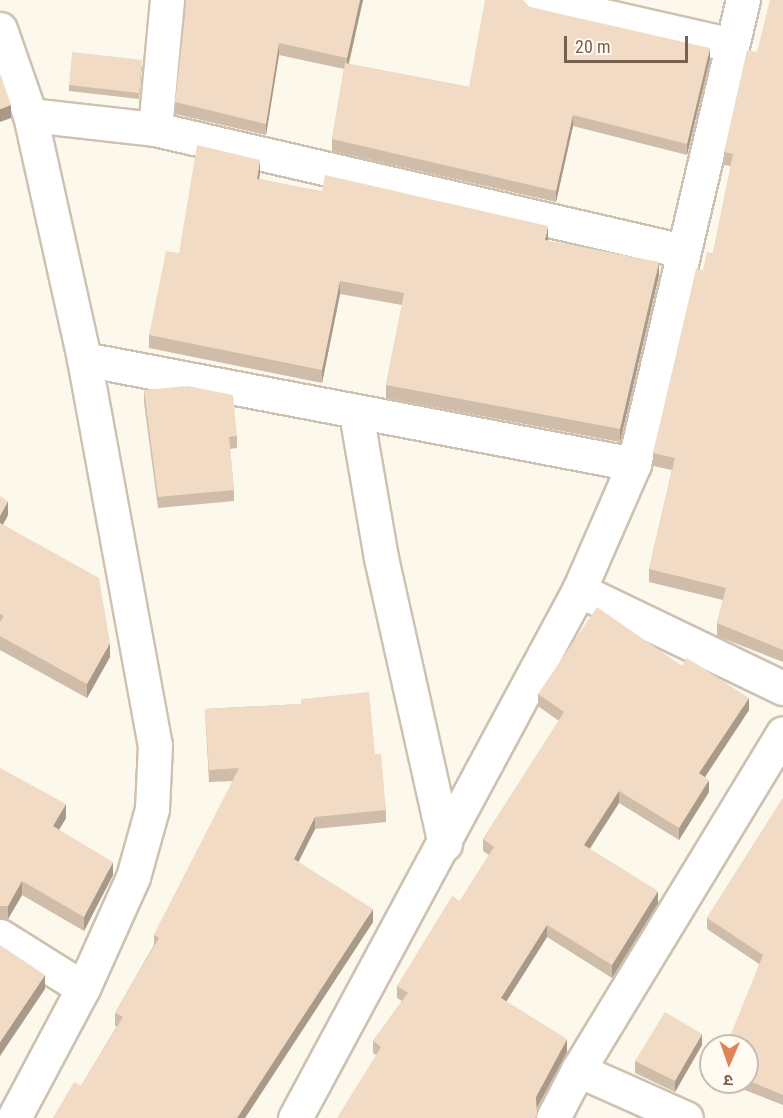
<!DOCTYPE html>
<html>
<head>
<meta charset="utf-8">
<style>
  body { margin:0 }
  #map { position:relative; width:783px; height:1118px; overflow:hidden; background:#fcf8ec; font-family:"Roboto Condensed","Noto Sans Devanagari",sans-serif }
  div>[style] { position:absolute }
  .roads { filter:drop-shadow(2px 0 #cfc1b1) drop-shadow(-2px 0 #cfc1b1) drop-shadow(0 2px #cfc1b1) drop-shadow(0 -2px #cfc1b1) }
  .minor>* { height:33px; margin:-16.5px; padding:0 16.5px; transform-origin:16.5px; border-radius:16.5px; background:#fff }
  .wall>* { inset:0; background:#cfbca9 }
  .shaded-wall>* { inset:0; background:#a99989 }
  .building>* { inset:0; background:#f1dbc4 }
  span { translate:-50% -50%; white-space:nowrap; text-align:center; line-height:1.15; -webkit-text-stroke:5px #fffbf3; paint-order:stroke }
  .north { position:absolute; left:699px; top:1034px; width:60px; height:60px; box-sizing:border-box; background:#fffbf3; border:2px solid #c9bdb1; border-radius:50%; rotate:182deg; font-size:16px; font-weight:700; line-height:24px; text-align:center; color:#78614f }
  .north::after { content:''; display:block; margin:auto; width:21px; height:27px; background:#e18356; clip-path:polygon(50% 0,100% 100%,50% 72%,0 100%) }
  .scale { position:absolute; left:564px; top:36px; width:124px; height:27px; box-sizing:border-box; border:3px solid #78614f; border-top:0; padding-left:8px; font-size:18px; line-height:21px; white-space:nowrap; color:#78614f; -webkit-text-stroke:4px #fffbf3; paint-order:stroke }
</style>
</head>
<body>
<div id="map">
  <div class="roads">
    <div class="minor">
      <div style="left:534px;top:0;width:203px;rotate:12.8deg"></div>
      <div style="left:0;top:29px;width:91px;rotate:70.8deg"></div>
      <div style="left:30px;top:115px;width:250px;rotate:77.5deg"></div>
      <div style="left:84px;top:359px;width:392px;rotate:79.6deg"></div>
      <div style="left:155px;top:745px;width:64px;rotate:92.7deg"></div>
      <div style="left:152px;top:809px;width:71px;rotate:105.6deg"></div>
      <div style="left:133px;top:877px;width:122px;rotate:114.2deg"></div>
      <div style="left:83px;top:988px;width:147px;rotate:118deg"></div>
      <div style="left:30px;top:115px;width:126px;rotate:6.4deg"></div>
      <div style="left:155px;top:129px;width:542px;rotate:13.01deg"></div>
      <div style="left:155px;top:129px;width:130px;rotate:-84.7deg"></div>
      <div style="left:84px;top:359px;width:560px;rotate:10.81deg"></div>
      <div style="left:356px;top:413px;width:147px;rotate:80.2deg"></div>
      <div style="left:381px;top:558px;width:293px;rotate:77.4deg"></div>
      <div style="left:579px;top:590px;width:137px;rotate:-66.4deg"></div>
      <div style="left:634px;top:464px;width:477px;rotate:-76.8deg"></div>
      <div style="left:0;top:936px;width:98px;rotate:32.1deg"></div>
      <div style="left:578px;top:1070px;width:394px;rotate:-58.7deg"></div>
      <div style="left:295px;top:1118px;width:600px;rotate:-61.73deg"></div>
      <div style="left:579px;top:590px;width:226px;rotate:25.7deg"></div>
      <div style="left:553px;top:1118px;width:54px;rotate:-62.5deg"></div>
      <div style="left:578px;top:1070px;width:118px;rotate:24deg"></div>
    </div>
  </div>
  <div class="wall">
    <div style="clip-path:polygon(187px 0,363px 0,349px 64px,469px 87px,530px 7px,710px 59px,687px 155px,573px 126px,556px 202px,332px 151px,332px 139px,344px 69px,279px 55px,266px 135px,175px 114px,175px 102px)"></div>
    <div style="clip-path:polygon(783px 0,783px 662px,717px 636px,717px 623px,723px 600px,649px 582px,649px 569px,672px 470px,653px 466px,653px 453px,703px 270px,713px 253px,731px 166px,724px 165px,724px 152px,757px 52px)"></div>
    <div style="clip-path:polygon(142px 66px,139px 99px,69px 91px,69px 85px)"></div>
    <div style="clip-path:polygon(260px 173px,259px 179px,548px 239px,547px 241px,659px 275px,620px 442px,386px 398px,386px 385px,402px 305px,340px 294px,322px 383px,149px 348px,149px 335px,179px 253px)"></div>
    <div style="clip-path:polygon(144px 390px,237px 436px,237px 448px,230px 449px,234px 490px,234px 501px,158px 508px,144px 402px)"></div>
    <div style="clip-path:polygon(0 496px,8px 515px,3px 525px,110px 657px,87px 698px,0 650px)"></div>
    <div style="clip-path:polygon(682px 666px,749px 710px,705px 777px,709px 792px,679px 840px,619px 803px,590px 849px,658px 903px,612px 978px,547px 937px,506px 1001px,567px 1052px,537px 1109px,537px 1118px,376px 1055px,373px 1053px,373px 1041px,402px 1001px,397px 998px,397px 986px,460px 901px,489px 855px,483px 851px,483px 839px,559px 721px,538px 706px,538px 694px)"></div>
    <div style="clip-path:polygon(301px 699px,375px 754px,386px 810px,386px 822px,315px 829px,298px 862px,373px 922px,245px 1118px,53px 1118px,81px 1086px,117px 1026px,115px 1026px,115px 1013px,154px 945px,154px 935px,233px 781px,209px 782px,205px 709px,301px 704px)"></div>
    <div style="clip-path:polygon(0 768px,66px 818px,59px 830px,113px 875px,84px 931px,22px 895px,8px 919px,0 919px)"></div>
    <div style="clip-path:polygon(783px 798px,783px 1105px,724px 1082px,747px 1082px,747px 1046px,759px 964px,707px 929px,707px 918px)"></div>
    <div style="clip-path:polygon(702px 1045px,675px 1092px,635px 1073px,635px 1061px)"></div>
  </div>
  <div class="shaded-wall">
    <div style="clip-path:polygon(360px 0,363px 0,347px 70px,347px 58px)"></div>
    <div style="clip-path:polygon(279px 43px,279px 55px,266px 135px,266px 124px)"></div>
    <div style="clip-path:polygon(710px 48px,710px 59px,687px 155px,687px 144px)"></div>
    <div style="clip-path:polygon(11px 105px,11px 118px,0 122px,0 109px)"></div>
    <div style="clip-path:polygon(573px 115px,573px 126px,556px 202px,556px 191px)"></div>
    <div style="clip-path:polygon(260px 160px,260px 173px,257px 191px,257px 179px)"></div>
    <div style="clip-path:polygon(548px 226px,548px 239px,545px 253px,545px 240px)"></div>
    <div style="clip-path:polygon(659px 262px,659px 275px,620px 442px,620px 429px)"></div>
    <div style="clip-path:polygon(340px 281px,340px 294px,322px 383px,322px 370px)"></div>
    <div style="clip-path:polygon(8px 501px,8px 515px,0 530px,0 516px)"></div>
    <div style="clip-path:polygon(110px 643px,110px 657px,87px 698px,87px 684px)"></div>
    <div style="clip-path:polygon(749px 698px,749px 710px,699px 786px,699px 773px)"></div>
    <div style="clip-path:polygon(709px 780px,709px 792px,679px 840px,679px 828px)"></div>
    <div style="clip-path:polygon(619px 791px,619px 803px,584px 857px,584px 845px)"></div>
    <div style="clip-path:polygon(66px 804px,66px 818px,53px 840px,53px 826px)"></div>
    <div style="clip-path:polygon(315px 817px,315px 829px,294px 871px,294px 859px)"></div>
    <div style="clip-path:polygon(113px 862px,113px 875px,84px 931px,84px 917px)"></div>
    <div style="clip-path:polygon(22px 881px,22px 895px,8px 919px,8px 906px)"></div>
    <div style="clip-path:polygon(658px 891px,658px 903px,612px 978px,612px 965px)"></div>
    <div style="clip-path:polygon(373px 909px,373px 922px,245px 1118px,237px 1118px)"></div>
    <div style="clip-path:polygon(547px 925px,547px 937px,501px 1010px,501px 998px)"></div>
    <div style="clip-path:polygon(45px 975px,45px 989px,0 1056px,0 1042px)"></div>
    <div style="clip-path:polygon(702px 1034px,702px 1045px,675px 1092px,675px 1081px)"></div>
    <div style="clip-path:polygon(567px 1039px,567px 1052px,536px 1109px,536px 1097px)"></div>
  </div>
  <div class="building">
    <div style="clip-path:polygon(187px 0,360px 0,347px 58px,279px 43px,266px 124px,175px 102px)"></div>
    <div style="clip-path:polygon(485px 0,523px 0,530px 7px,710px 48px,687px 144px,573px 115px,556px 191px,332px 139px,345px 63px,469px 87px)"></div>
    <div style="clip-path:polygon(770px 0,783px 0,783px 650px,717px 623px,726px 588px,649px 569px,675px 458px,653px 453px,696px 269px,703px 270px,707px 252px,713px 253px,733px 154px,724px 152px,747px 50px,757px 52px)"></div>
    <div style="clip-path:polygon(72px 52px,142px 60px,139px 93px,69px 85px)"></div>
    <div style="clip-path:polygon(0 73px,11px 105px,0 109px)"></div>
    <div style="clip-path:polygon(197px 145px,260px 160px,257px 179px,322px 191px,325px 175px,548px 226px,545px 240px,659px 262px,620px 429px,386px 385px,404px 293px,340px 281px,322px 370px,149px 335px,166px 251px,179px 253px)"></div>
    <div style="clip-path:polygon(188px 386px,233px 395px,237px 436px,229px 437px,234px 490px,158px 497px,144px 390px)"></div>
    <div style="clip-path:polygon(0 496px,8px 501px,0 516px)"></div>
    <div style="clip-path:polygon(0 523px,99px 578px,110px 643px,87px 684px,0 636px,0 622px,4px 616px,0 614px)"></div>
    <div style="clip-path:polygon(597px 607px,682px 666px,687px 658px,749px 698px,699px 773px,709px 780px,679px 828px,619px 791px,584px 845px,658px 891px,612px 965px,547px 925px,501px 998px,567px 1039px,536px 1097px,537px 1115px,535px 1118px,337px 1118px,381px 1047px,373px 1041px,408px 993px,397px 986px,452px 896px,460px 901px,494px 847px,483px 839px,564px 712px,538px 694px)"></div>
    <div style="clip-path:polygon(369px 692px,375px 754px,381px 754px,386px 810px,315px 817px,294px 859px,373px 909px,237px 1118px,53px 1118px,74px 1082px,81px 1086px,123px 1017px,115px 1013px,159px 938px,154px 935px,239px 768px,209px 770px,205px 709px,301px 704px,301px 699px)"></div>
    <div style="clip-path:polygon(0 768px,66px 804px,53px 826px,113px 862px,84px 917px,22px 881px,8px 906px,0 906px)"></div>
    <div style="clip-path:polygon(783px 798px,783px 1095px,747px 1080px,747px 1046px,726px 1046px,763px 955px,707px 918px)"></div>
    <div style="clip-path:polygon(0 945px,45px 975px,0 1042px)"></div>
    <div style="clip-path:polygon(665px 1012px,702px 1034px,675px 1081px,635px 1061px)"></div>
  </div>
  <div class="north">उ</div>
  <div class="scale">20 m</div>
</div>
</body>
</html>
